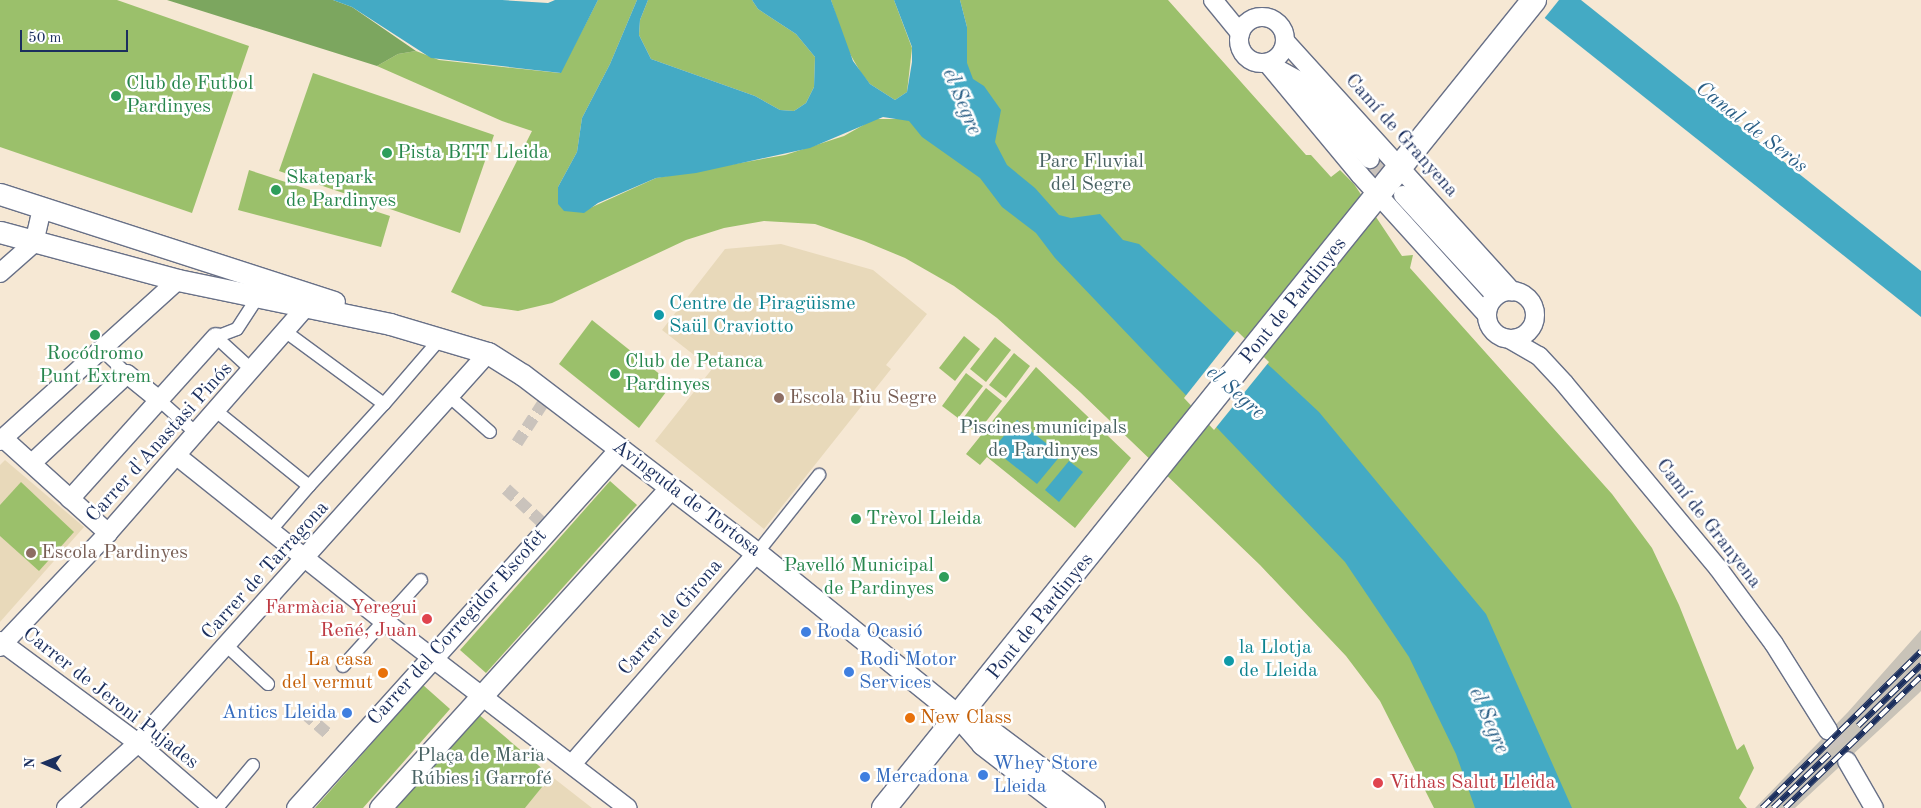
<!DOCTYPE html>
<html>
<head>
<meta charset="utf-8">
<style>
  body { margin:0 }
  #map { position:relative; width:1921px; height:808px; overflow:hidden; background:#f6e8d4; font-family:"Old Standard TT",serif }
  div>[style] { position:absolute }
  .built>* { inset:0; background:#e8d9ba }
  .industrial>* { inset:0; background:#c9c3b8 }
  .green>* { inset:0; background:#9bc06b }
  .forest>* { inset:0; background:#7ca65f }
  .water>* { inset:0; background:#44aac4 }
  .pier>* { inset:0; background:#f6e8d4 }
  .pedestrian-tunnel>* { height:12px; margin-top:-6px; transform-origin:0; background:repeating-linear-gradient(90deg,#cac3bc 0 12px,transparent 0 18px) }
  .minor-tunnel>* { height:18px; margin-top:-9px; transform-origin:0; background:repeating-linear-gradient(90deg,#cac3bc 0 18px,transparent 0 27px) }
  .roads { filter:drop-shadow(1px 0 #687087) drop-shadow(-1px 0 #687087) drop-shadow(0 1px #687087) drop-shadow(0 -1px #687087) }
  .pedestrian>* { height:12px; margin:-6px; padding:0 6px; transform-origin:6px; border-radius:6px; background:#fff }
  .minor>* { height:18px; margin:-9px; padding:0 9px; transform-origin:9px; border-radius:9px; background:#fff }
  .minor>.ring { margin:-9px; padding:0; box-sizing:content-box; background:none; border:18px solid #fff; border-radius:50% }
  .tertiary>* { height:21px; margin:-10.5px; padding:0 10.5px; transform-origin:10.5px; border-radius:10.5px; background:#fff }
  .secondary>* { height:24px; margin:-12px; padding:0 12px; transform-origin:12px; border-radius:12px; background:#fff }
  .rail>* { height:5.5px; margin-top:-2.75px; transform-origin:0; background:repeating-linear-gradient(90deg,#fff 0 11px,#1b2f5e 0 22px); box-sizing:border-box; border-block:1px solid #1b2f5e }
  .dots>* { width:14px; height:14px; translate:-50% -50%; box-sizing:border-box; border:2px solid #fff; border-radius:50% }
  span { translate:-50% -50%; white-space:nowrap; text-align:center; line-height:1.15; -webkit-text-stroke:5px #fff; paint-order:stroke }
  .leisure-label { font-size:20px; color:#27864d }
  .left { translate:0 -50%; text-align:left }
  .right { translate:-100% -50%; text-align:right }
  .street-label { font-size:20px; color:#1b2f5e }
  .park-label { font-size:20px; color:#486263 }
  .culture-label { font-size:20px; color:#0d838f }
  .education-label { font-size:20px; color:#785e54 }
  .health-label { font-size:20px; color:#be3a42 }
  .shop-label { font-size:20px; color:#366cbe }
  .food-label { font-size:20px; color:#c56008 }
  .water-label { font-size:21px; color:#2b6087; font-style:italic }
  .north { position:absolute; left:20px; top:738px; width:50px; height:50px; -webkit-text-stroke:4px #fff; paint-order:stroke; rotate:271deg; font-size:14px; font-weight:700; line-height:20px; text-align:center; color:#1b2f5e }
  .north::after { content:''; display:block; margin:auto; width:18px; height:22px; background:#1b2f5e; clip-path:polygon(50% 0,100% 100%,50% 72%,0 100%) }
  .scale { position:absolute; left:20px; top:30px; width:108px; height:22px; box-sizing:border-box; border:2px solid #1b2f5e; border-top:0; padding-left:6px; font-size:15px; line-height:18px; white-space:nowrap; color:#1b2f5e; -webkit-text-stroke:4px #fff; paint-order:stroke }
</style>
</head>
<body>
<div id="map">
  <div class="built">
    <div style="clip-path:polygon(781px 244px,873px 270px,927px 314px,886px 365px,891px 369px,764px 529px,655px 441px,712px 369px,662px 330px,725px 249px)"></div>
    <div style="clip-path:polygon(5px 460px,84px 527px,0 622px,0 465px)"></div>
    <div style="clip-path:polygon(551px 776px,592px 808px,525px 808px)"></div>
  </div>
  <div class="industrial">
    <div style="clip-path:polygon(1921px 630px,1921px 691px,1918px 694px,1795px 808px,1755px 808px,1848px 712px)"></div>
  </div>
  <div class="green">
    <div style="clip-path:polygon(0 0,117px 0,249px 46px,192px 213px,0 147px)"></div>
    <div style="clip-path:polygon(598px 0,637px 0,610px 64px,582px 118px,577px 152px,558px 187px,558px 204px,590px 208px,656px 178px,785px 155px,844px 136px,874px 119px,905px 119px,965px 53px,967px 27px,960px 0,1168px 0,1306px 155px,1311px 155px,1331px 177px,1340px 170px,1354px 184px,1402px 256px,1413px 255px,1410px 268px,1612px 494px,1652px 548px,1679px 605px,1737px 750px,1744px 744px,1754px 768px,1739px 798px,1747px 808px,1434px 808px,1380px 701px,1346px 656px,1260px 565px,1080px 392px,997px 318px,954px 286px,905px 258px,864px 241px,815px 224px,764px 221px,724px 228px,686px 240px,552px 303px,518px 311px,483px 306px,451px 292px,532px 131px,502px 121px,377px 66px,398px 54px,416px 51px,439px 60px,560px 73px)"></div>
    <div style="clip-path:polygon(648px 0,752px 0,758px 9px,796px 34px,815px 57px,814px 87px,806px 103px,794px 111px,780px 110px,755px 96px,651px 59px,639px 35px,640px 20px)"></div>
    <div style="clip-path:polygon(831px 0,894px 0,912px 48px,907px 92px,895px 100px,870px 84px,861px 73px,846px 47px)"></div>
    <div style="clip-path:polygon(313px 73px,494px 135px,460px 233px,279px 171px)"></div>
    <div style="clip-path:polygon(249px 170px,390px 216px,381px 247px,238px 210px)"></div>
    <div style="clip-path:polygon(592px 320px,672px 384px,639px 428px,559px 364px)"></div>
    <div style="clip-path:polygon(964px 336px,980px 349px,955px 381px,939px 368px)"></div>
    <div style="clip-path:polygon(995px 337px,1011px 350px,986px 382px,970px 369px)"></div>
    <div style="clip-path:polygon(1014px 353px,1030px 366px,1006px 398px,989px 385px)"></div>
    <div style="clip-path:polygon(1036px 367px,1131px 458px,1075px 528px,987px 457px,980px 465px,966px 454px)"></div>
    <div style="clip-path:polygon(966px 373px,983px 386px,958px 418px,942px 406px)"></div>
    <div style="clip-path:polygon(986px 388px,1002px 401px,977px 433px,961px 421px)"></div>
    <div style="clip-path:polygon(610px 481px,637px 505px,486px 673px,460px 650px)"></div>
    <div style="clip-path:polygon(21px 482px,74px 532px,39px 571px,0 536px,0 505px)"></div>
    <div style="clip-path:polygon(423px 685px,450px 709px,363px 808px,315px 808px)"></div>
    <div style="clip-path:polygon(477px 713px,551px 776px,525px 808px,393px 808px)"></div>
  </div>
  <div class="forest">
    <div style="clip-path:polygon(167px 0,333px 0,352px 7px,416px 51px,398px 54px,377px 66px)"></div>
  </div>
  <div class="water">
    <div style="clip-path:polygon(333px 0,502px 0,548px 3px,555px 0,598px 0,561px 73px,431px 58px,352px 7px)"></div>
    <div style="clip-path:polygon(637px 0,648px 0,640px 20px,639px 35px,651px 59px,755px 96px,780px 110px,794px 111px,806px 103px,814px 87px,815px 57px,796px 34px,758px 9px,752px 0,831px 0,853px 61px,870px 84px,895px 100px,907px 92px,912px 62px,912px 47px,894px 0,960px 0,967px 27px,967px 63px,973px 79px,984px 86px,1001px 110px,995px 142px,1007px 165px,1035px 188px,1059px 215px,1071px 218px,1100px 214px,1123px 240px,1139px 244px,1319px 412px,1486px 614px,1572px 808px,1475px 808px,1456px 754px,1409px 657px,1345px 562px,1055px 258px,1036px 233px,1002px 207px,980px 178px,922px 137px,909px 121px,883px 117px,810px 148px,696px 173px,656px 178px,598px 203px,584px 213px,564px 211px,558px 204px,558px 187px,577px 152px,582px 118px,610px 64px)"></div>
    <div style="clip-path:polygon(1522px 0,1581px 0,1921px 271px,1921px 317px)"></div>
    <div style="clip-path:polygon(1017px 420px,1061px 455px,1037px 484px,993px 449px)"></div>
    <div style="clip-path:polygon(1069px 461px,1083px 472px,1059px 502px,1045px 490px)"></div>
  </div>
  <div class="pier">
    <div style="clip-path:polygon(1519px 0,1559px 0,1543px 20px)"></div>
    <div style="clip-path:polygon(1237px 331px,1269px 362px,1214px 430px,1184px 398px)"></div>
  </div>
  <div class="pedestrian-tunnel">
    <div style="left:517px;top:443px;width:59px;rotate:-56.9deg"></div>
    <div style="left:506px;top:489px;width:57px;rotate:42.9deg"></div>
    <div style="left:304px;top:713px;width:35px;rotate:41deg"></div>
  </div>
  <div class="minor-tunnel">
    <div style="left:1370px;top:159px;width:41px;rotate:47deg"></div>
    <div style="left:1828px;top:730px;width:36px;rotate:58deg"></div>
  </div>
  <div class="roads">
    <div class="pedestrian">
      <div style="left:101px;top:349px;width:36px;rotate:44deg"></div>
      <div style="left:252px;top:370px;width:49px;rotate:-137.5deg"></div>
      <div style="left:216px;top:337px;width:22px;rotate:-21deg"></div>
      <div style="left:237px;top:329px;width:38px;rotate:-57deg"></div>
      <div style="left:450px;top:397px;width:53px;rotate:41.2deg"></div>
      <div style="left:158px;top:399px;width:51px;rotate:41.8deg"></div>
      <div style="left:384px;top:404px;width:86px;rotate:-49.3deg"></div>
      <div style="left:216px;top:411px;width:119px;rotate:38.9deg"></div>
      <div style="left:309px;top:486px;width:111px;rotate:-47.6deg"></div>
      <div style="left:384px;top:404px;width:122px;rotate:-143.7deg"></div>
      <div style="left:270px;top:531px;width:60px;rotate:-49.1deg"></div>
      <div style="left:757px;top:553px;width:100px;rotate:-51.5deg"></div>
      <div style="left:227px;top:646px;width:56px;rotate:42.8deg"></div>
      <div style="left:343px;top:666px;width:116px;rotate:-47.8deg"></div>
      <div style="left:217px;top:808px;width:56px;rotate:-50.1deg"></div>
    </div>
    <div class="minor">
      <div style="left:1213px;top:0;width:43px;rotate:50.7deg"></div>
      <div class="ring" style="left:1239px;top:17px;width:28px;height:28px"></div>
      <div style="left:1285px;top:41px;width:338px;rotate:47.8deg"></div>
      <div style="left:1267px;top:63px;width:146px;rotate:50.3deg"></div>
      <div style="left:1360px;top:175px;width:189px;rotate:47.8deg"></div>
      <div style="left:1276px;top:68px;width:25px;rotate:29deg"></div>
      <div style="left:1298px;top:80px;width:107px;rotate:47.7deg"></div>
      <div style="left:1403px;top:195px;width:137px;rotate:47.4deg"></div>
      <div style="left:0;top:273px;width:45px;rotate:-41.4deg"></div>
      <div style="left:34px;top:243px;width:36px;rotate:-77deg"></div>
      <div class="ring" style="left:1487px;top:291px;width:30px;height:30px"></div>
      <div style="left:1511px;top:340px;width:32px;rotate:30deg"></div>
      <div style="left:1539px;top:356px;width:37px;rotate:47deg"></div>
      <div style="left:1564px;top:383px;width:241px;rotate:50.2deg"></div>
      <div style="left:1718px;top:568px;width:94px;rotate:53.6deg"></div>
      <div style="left:1774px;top:644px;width:102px;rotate:57.9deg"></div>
      <div style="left:3px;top:438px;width:142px;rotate:42.1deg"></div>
      <div style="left:0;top:441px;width:240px;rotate:-42.1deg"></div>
      <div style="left:177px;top:456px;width:265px;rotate:38.6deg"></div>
      <div style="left:384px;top:621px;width:307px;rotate:37.5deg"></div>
      <div style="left:32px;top:463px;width:130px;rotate:-43.1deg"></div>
      <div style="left:127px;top:374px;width:40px;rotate:39deg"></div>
      <div style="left:70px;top:499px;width:218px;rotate:-48deg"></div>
      <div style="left:0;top:641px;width:172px;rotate:36.5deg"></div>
      <div style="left:138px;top:743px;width:99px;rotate:40.9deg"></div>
      <div style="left:0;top:647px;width:157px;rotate:-46.5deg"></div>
      <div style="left:108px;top:533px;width:300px;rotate:-48.8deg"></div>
      <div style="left:1847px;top:761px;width:54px;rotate:60.1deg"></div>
      <div style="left:572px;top:764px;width:281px;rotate:-48.8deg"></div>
      <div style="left:66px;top:808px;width:97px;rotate:-42.1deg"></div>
      <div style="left:138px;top:743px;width:524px;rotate:-48.09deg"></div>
    </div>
    <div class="tertiary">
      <div style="left:0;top:194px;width:351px;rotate:17.9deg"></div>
      <div style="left:0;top:232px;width:184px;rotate:15.1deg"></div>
      <div style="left:178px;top:280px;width:217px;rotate:11.7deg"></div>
      <div style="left:390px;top:324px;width:102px;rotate:16.5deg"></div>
      <div style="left:488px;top:353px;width:41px;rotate:32.2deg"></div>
      <div style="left:523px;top:375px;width:294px;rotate:37.3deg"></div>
      <div style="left:757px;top:553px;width:259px;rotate:39deg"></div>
      <div style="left:958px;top:716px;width:37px;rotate:49deg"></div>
      <div style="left:982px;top:744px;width:105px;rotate:37.6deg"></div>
      <div style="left:965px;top:720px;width:30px;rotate:24deg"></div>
      <div style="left:992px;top:732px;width:127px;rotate:36.7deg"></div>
      <div style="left:297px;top:808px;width:482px;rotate:-48deg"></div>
      <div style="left:380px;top:808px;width:432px;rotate:-47.8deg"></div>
    </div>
    <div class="secondary">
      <div style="left:884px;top:808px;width:1037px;rotate:-51.18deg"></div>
    </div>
  </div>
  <div class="rail">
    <div style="left:1858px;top:726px;width:88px;rotate:-44.1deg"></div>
    <div style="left:1762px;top:808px;width:223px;rotate:-44.6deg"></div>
    <div style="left:1773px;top:808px;width:78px;rotate:-44deg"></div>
    <div style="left:1785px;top:808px;width:190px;rotate:-44.1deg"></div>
  </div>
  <div class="dots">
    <div style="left:116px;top:96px;background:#2e9e5b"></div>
    <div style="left:387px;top:153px;background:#2e9e5b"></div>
    <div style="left:276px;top:190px;background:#2e9e5b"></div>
    <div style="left:659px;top:315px;background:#0f9aa8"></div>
    <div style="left:95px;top:335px;background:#2e9e5b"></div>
    <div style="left:615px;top:374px;background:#2e9e5b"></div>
    <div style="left:779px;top:398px;background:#8d6e63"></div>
    <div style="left:856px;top:519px;background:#2e9e5b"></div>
    <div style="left:31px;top:553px;background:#8d6e63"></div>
    <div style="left:944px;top:577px;background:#2e9e5b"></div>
    <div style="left:427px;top:619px;background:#e0444e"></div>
    <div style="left:806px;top:632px;background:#3f7fe0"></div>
    <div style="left:1229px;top:661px;background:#0f9aa8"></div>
    <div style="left:849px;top:672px;background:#3f7fe0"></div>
    <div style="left:383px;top:673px;background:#e8710a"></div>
    <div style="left:347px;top:713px;background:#3f7fe0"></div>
    <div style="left:910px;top:718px;background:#e8710a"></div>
    <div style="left:983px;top:775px;background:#3f7fe0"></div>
    <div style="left:865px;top:777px;background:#3f7fe0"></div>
    <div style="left:1378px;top:783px;background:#e0444e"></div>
  </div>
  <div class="leisure-label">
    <span class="left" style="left:126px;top:96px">Club de Futbol<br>Pardinyes</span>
    <span class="left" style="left:397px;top:153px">Pista BTT Lleida</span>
    <span class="left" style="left:286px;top:190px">Skatepark<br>de Pardinyes</span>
    <span style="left:95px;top:366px">Rocódromo<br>Punt Extrem</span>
    <span class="left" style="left:625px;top:374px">Club de Petanca<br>Pardinyes</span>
    <span class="left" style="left:866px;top:519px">Trèvol Lleida</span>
    <span class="right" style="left:934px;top:578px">Pavelló Municipal<br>de Pardinyes</span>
  </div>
  <div class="street-label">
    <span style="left:1401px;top:136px;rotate:48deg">Camí de Granyena</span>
    <span style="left:1294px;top:301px;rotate:-51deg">Pont de Pardinyes</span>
    <span style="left:160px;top:443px;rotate:-48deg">Carrer d'Anastasi Pinós</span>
    <span style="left:686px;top:499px;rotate:37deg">Avinguda de Tortosa</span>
    <span style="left:1708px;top:524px;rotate:52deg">Camí de Granyena</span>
    <span style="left:266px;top:571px;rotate:-48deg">Carrer de Tarragona</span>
    <span style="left:1041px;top:617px;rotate:-51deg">Pont de Pardinyes</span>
    <span style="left:671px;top:618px;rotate:-49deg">Carrer de Girona</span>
    <span style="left:458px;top:628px;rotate:-48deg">Carrer del Corregidor Escofet</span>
    <span style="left:110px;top:699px;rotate:38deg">Carrer de Jeroni Pujades</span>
  </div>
  <div class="park-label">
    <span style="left:1091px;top:174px">Parc Fluvial<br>del Segre</span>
    <span style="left:1043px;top:440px">Piscines municipals<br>de Pardinyes</span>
    <span style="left:481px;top:768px">Plaça de Maria<br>Rúbies i Garrofé</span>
  </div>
  <div class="culture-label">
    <span class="left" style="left:669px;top:316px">Centre de Piragüisme<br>Saül Craviotto</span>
    <span class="left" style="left:1239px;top:660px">la Llotja<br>de Lleida</span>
  </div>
  <div class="education-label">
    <span class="left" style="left:789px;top:398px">Escola Riu Segre</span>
    <span class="left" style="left:41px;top:553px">Escola Pardinyes</span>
  </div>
  <div class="health-label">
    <span class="right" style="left:417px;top:620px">Farmàcia Yeregui<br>Reñé, Juan</span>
    <span class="left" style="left:1389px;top:783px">Vithas Salut Lleida</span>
  </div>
  <div class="shop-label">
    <span class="left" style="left:816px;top:632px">Roda Ocasió</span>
    <span class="left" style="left:859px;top:672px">Rodi Motor<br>Services</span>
    <span class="right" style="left:337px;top:713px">Antics Lleida</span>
    <span class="left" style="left:993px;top:776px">Whey Store<br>Lleida</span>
    <span class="left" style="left:875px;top:777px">Mercadona</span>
  </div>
  <div class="food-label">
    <span class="right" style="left:373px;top:672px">La casa<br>del vermut</span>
    <span class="left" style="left:920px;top:718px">New Class</span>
  </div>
  <div class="water-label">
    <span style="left:961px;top:102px;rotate:67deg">el Segre</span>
    <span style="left:1751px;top:128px;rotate:38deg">Canal de Seròs</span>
    <span style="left:1235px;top:393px;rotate:41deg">el Segre</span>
    <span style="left:1488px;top:721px;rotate:66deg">el Segre</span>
  </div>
  <div class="north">N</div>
  <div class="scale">50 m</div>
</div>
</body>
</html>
